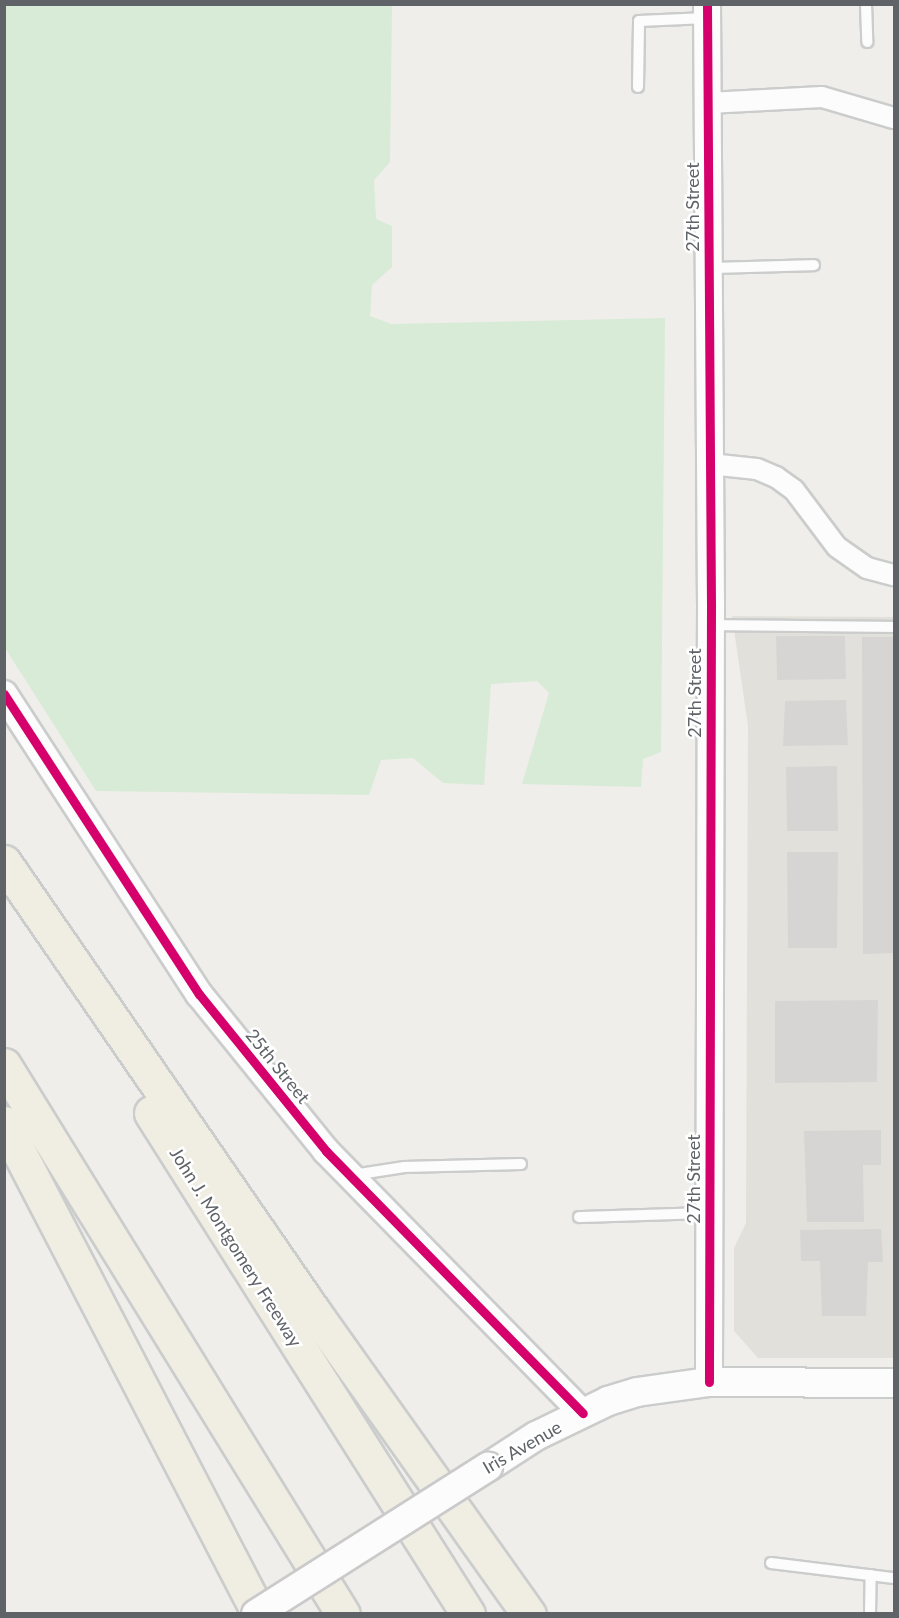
<!DOCTYPE html>
<html>
<head>
<meta charset="utf-8">
<style>
  body { margin:0 }
  #map { position:relative; width:899px; height:1618px; overflow:hidden; background:#efeeea; font-family:Lato,sans-serif }
  div>[style] { position:absolute }
  .education>* { inset:0; background:#e2e0da }
  .green>* { inset:0; background:#d8ebd6 }
  .building>* { inset:0; background:#d6d5d3 }
  .roads { filter:drop-shadow(2px 0 #cbcccc) drop-shadow(-2px 0 #cbcccc) drop-shadow(0 2px #cbcccc) drop-shadow(0 -2px #cbcccc) }
  .service>* { height:10px; margin:-5px; padding:0 5px; transform-origin:5px; border-radius:5px; background:#fdfcfc }
  .minor>* { height:20px; margin:-10px; padding:0 10px; transform-origin:10px; border-radius:10px; background:#fdfcfc }
  .tertiary>* { height:26px; margin:-13px; padding:0 13px; transform-origin:13px; border-radius:13px; background:#fdfcfc }
  .secondary>* { height:28px; margin:-14px; padding:0 14px; transform-origin:14px; border-radius:14px; background:#fdfcfc }
  .motorway>* { height:33px; margin:-16.5px; padding:0 16.5px; transform-origin:16.5px; border-radius:16.5px; background:#f0ede3 }
  .bridges { filter:drop-shadow(2px 0 #cacacb) drop-shadow(-2px 0 #cacacb) drop-shadow(0 2px #cacacb) drop-shadow(0 -2px #cacacb) }
  .secondary-bridge>* { height:28px; margin:-14px; padding:0 14px; transform-origin:14px; border-radius:14px; background:#fdfcfc }
  .cycleway>* { height:9px; margin:-4.5px; padding:0 4.5px; transform-origin:4.5px; border-radius:4.5px; background:#d6006c }
  span { translate:-50% -50%; white-space:nowrap; text-align:center; line-height:1.15; -webkit-text-stroke:5px #fff; paint-order:stroke }
  .street-label { font-size:18px; color:#5f6368 }
  .frame { position:absolute; inset:0; border:6px solid #5f6368; pointer-events:none }
</style>
</head>
<body>
<div id="map">
  <div class="education">
    <div style="clip-path:polygon(732px 616px,894px 617px,894px 1358px,758px 1358px,734px 1331px,734px 1248px,746px 1223px,748px 726px)"></div>
  </div>
  <div class="green">
    <div style="clip-path:polygon(5px 4px,392px 5px,390px 162px,374px 180px,376px 219px,392px 226px,392px 267px,372px 285px,370px 316px,391px 324px,665px 318px,661px 752px,643px 759px,641px 787px,522px 784px,549px 693px,537px 681px,491px 684px,484px 785px,443px 783px,413px 758px,381px 760px,369px 795px,96px 791px,5px 648px)"></div>
  </div>
  <div class="building">
    <div style="clip-path:polygon(776px 636px,845px 636px,846px 679px,777px 680px)"></div>
    <div style="clip-path:polygon(862px 637px,894px 637px,894px 953px,863px 954px)"></div>
    <div style="clip-path:polygon(846px 700px,848px 745px,783px 746px,785px 701px)"></div>
    <div style="clip-path:polygon(837px 766px,838px 831px,787px 831px,786px 767px)"></div>
    <div style="clip-path:polygon(787px 852px,838px 852px,837px 948px,788px 948px)"></div>
    <div style="clip-path:polygon(878px 1000px,877px 1082px,775px 1083px,775px 1001px)"></div>
    <div style="clip-path:polygon(881px 1130px,881px 1165px,863px 1165px,864px 1222px,807px 1222px,804px 1131px)"></div>
    <div style="clip-path:polygon(881px 1229px,883px 1262px,868px 1262px,866px 1316px,822px 1316px,820px 1261px,801px 1261px,800px 1230px)"></div>
  </div>
  <div class="roads">
    <div class="service">
      <div style="left:866px;top:4px;width:38px;rotate:88deg"></div>
      <div style="left:638px;top:87px;width:66px;rotate:-89.1deg"></div>
      <div style="left:639px;top:21px;width:68px;rotate:-2.5deg"></div>
      <div style="left:709px;top:268px;width:105px;rotate:-1.6deg"></div>
      <div style="left:711px;top:625px;width:183px;rotate:0.6deg"></div>
      <div style="left:353px;top:1175px;width:52px;rotate:-8.9deg"></div>
      <div style="left:404px;top:1167px;width:117px;rotate:-1.5deg"></div>
      <div style="left:579px;top:1217px;width:130px;rotate:-1.8deg"></div>
      <div style="left:771px;top:1563px;width:124px;rotate:7deg"></div>
      <div style="left:870px;top:1614px;width:39px;rotate:-89deg"></div>
    </div>
    <div class="minor">
      <div style="left:708px;top:103px;width:114px;rotate:-3deg"></div>
      <div style="left:822px;top:97px;width:75px;rotate:16.3deg"></div>
      <div style="left:710px;top:464px;width:47px;rotate:6.1deg"></div>
      <div style="left:757px;top:469px;width:21px;rotate:23deg"></div>
      <div style="left:776px;top:477px;width:22px;rotate:36deg"></div>
      <div style="left:794px;top:490px;width:71px;rotate:53deg"></div>
      <div style="left:837px;top:547px;width:37px;rotate:35deg"></div>
      <div style="left:867px;top:568px;width:28px;rotate:15deg"></div>
    </div>
    <div class="tertiary">
      <div style="left:707px;top:4px;width:600px;rotate:89.62deg"></div>
      <div style="left:711px;top:604px;width:778px;rotate:90.15deg"></div>
      <div style="left:4px;top:694px;width:358px;rotate:57deg"></div>
      <div style="left:199px;top:994px;width:202px;rotate:51deg"></div>
      <div style="left:326px;top:1151px;width:367px;rotate:45.6deg"></div>
    </div>
    <div class="secondary">
      <div style="left:488px;top:1467px;width:57px;rotate:-32.9deg"></div>
      <div style="left:536px;top:1436px;width:80px;rotate:-25.9deg"></div>
      <div style="left:608px;top:1401px;width:30px;rotate:-17deg"></div>
      <div style="left:637px;top:1392px;width:73px;rotate:-7.9deg"></div>
      <div style="left:709px;top:1382px;width:185px;rotate:0.3deg"></div>
    </div>
    <div class="motorway">
      <div style="left:4px;top:862px;width:546px;rotate:55.44deg"></div>
      <div style="left:314px;top:1312px;width:371px;rotate:54.6deg"></div>
      <div style="left:4px;top:1065px;width:645px;rotate:58.31deg"></div>
      <div style="left:151px;top:1113px;width:593px;rotate:57.68deg"></div>
      <div style="left:4px;top:1123px;width:553px;rotate:62.55deg"></div>
    </div>
  </div>
  <div class="bridges">
    <div class="secondary-bridge">
      <div style="left:256px;top:1614px;width:275px;rotate:-32.4deg"></div>
    </div>
  </div>
  <div class="cycleway">
    <div style="left:707px;top:4px;width:600px;rotate:89.62deg"></div>
    <div style="left:711px;top:604px;width:778px;rotate:90.15deg"></div>
    <div style="left:4px;top:694px;width:358px;rotate:57deg"></div>
    <div style="left:199px;top:994px;width:202px;rotate:51deg"></div>
    <div style="left:326px;top:1151px;width:367px;rotate:45.6deg"></div>
  </div>
  <div class="street-label">
    <span style="left:692px;top:207px;rotate:-90deg">27th Street</span>
    <span style="left:694px;top:693px;rotate:-90deg">27th Street</span>
    <span style="left:278px;top:1066px;rotate:51deg">25th Street</span>
    <span style="left:693px;top:1179px;rotate:-90deg">27th Street</span>
    <span style="left:236px;top:1247px;rotate:58deg">John J. Montgomery Freeway</span>
    <span style="left:522px;top:1447px;rotate:-30deg">Iris Avenue</span>
  </div>
  <div class="frame"></div>
</div>
</body>
</html>
